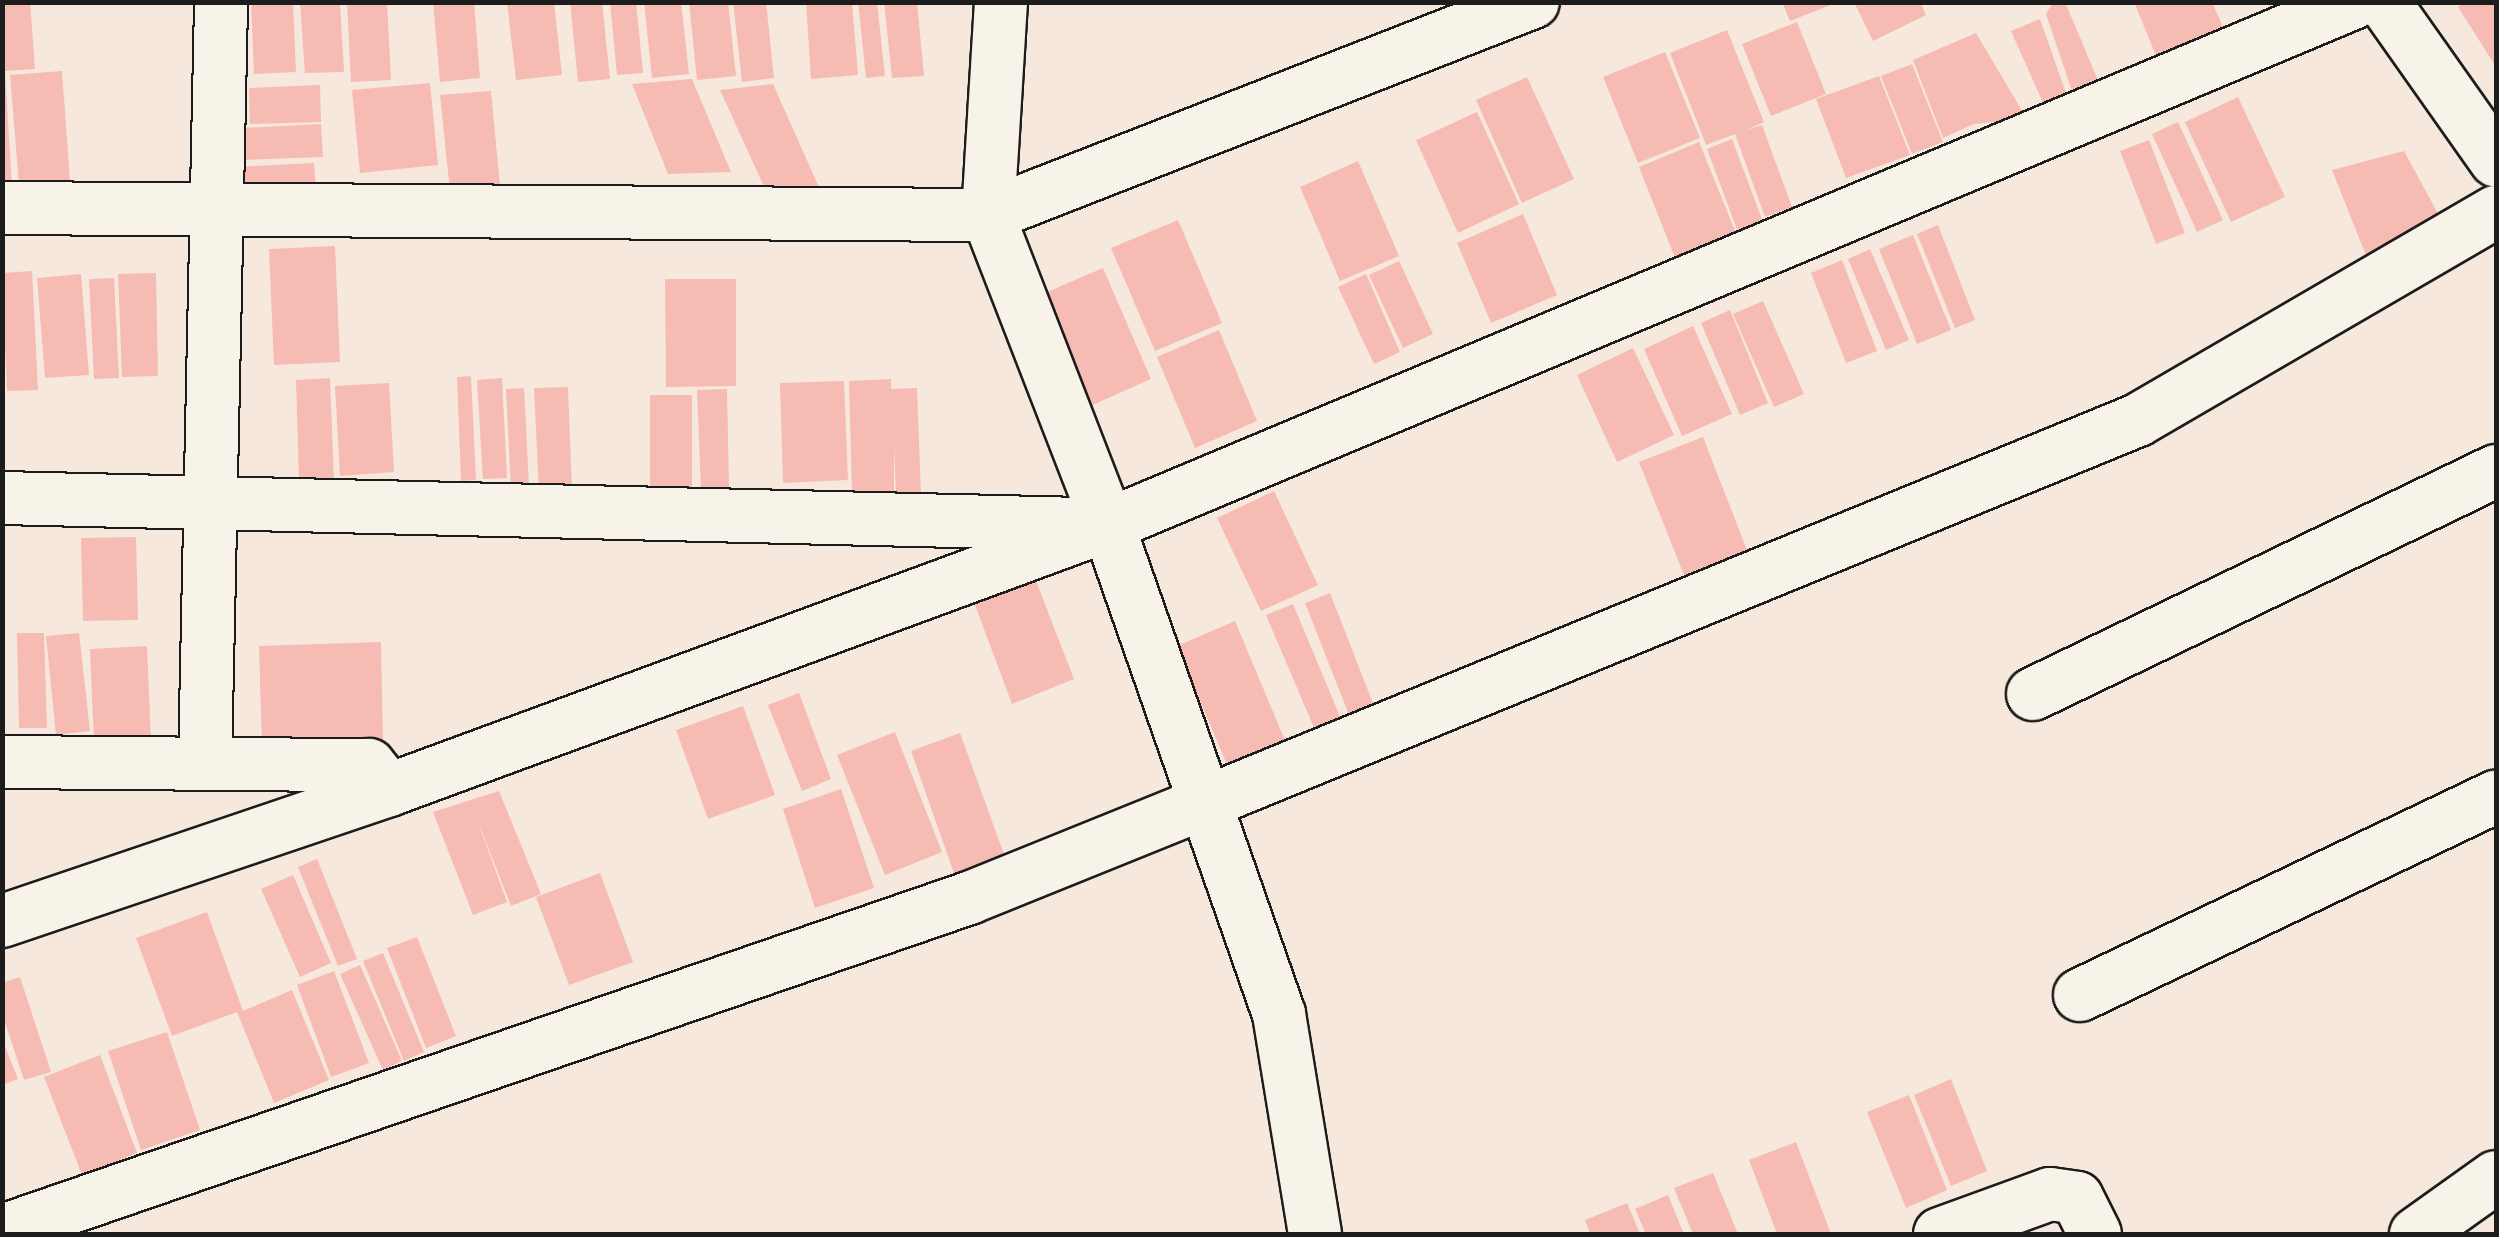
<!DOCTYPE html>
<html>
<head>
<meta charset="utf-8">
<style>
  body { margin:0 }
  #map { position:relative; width:2499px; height:1237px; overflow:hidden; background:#f7e8dd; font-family:"Indie Flower",sans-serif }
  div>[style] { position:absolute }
  .building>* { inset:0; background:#f6bbb3 }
  .roads { filter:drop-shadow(2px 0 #1c1c1c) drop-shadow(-2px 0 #1c1c1c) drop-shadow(0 2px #1c1c1c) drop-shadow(0 -2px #1c1c1c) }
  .minor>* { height:52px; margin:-26px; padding:0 26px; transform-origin:26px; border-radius:26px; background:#f7f3e8 }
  span { translate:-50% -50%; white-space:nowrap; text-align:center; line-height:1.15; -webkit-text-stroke:10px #f7f3e8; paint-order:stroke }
  .frame { position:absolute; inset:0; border:5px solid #1c1c1c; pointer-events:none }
</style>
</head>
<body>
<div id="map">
  <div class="building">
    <div style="clip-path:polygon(2px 2px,30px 2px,35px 69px,5px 71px)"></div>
    <div style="clip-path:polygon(251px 2px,293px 2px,296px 72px,254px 74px)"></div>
    <div style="clip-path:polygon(300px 2px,340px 2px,344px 72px,305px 73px)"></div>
    <div style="clip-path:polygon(347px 2px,387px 2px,391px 80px,351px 82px)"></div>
    <div style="clip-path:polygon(433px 2px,474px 2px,480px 78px,440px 82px)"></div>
    <div style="clip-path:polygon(507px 2px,554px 2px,562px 75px,516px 80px)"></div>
    <div style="clip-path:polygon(570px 2px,602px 2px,610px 79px,578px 82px)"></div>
    <div style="clip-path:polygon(610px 2px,636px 2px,643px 73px,617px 75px)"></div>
    <div style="clip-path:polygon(644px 2px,681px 2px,689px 74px,652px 78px)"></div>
    <div style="clip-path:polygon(689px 2px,728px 2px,736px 76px,697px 80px)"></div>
    <div style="clip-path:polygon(733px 2px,766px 2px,774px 78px,742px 82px)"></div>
    <div style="clip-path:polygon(806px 2px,852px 2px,858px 75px,811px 79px)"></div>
    <div style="clip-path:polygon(858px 2px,877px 2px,885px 76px,866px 78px)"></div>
    <div style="clip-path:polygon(884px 2px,917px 2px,924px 76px,892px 78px)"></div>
    <div style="clip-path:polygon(1782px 2px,1836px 2px,1836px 3px,1790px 21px)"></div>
    <div style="clip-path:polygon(1854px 2px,1920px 2px,1926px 15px,1873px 41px)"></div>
    <div style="clip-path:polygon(2053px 2px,2065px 2px,2100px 85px,2074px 97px,2046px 14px)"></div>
    <div style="clip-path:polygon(2134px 2px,2212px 2px,2226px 34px,2159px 63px)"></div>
    <div style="clip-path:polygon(2465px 2px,2496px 2px,2496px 67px,2458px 7px)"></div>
    <div style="clip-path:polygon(2040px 19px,2069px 102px,2053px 125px,2011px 31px)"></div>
    <div style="clip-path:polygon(1797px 22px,1826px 94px,1771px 116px,1742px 44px)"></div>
    <div style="clip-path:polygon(1727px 30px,1764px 122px,1746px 130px,1762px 125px,1792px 207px,1765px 217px,1735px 134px,1706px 145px,1670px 53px)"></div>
    <div style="clip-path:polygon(1976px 33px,2027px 119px,1974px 124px,1943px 138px,1913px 60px)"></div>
    <div style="clip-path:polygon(1665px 52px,1700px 138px,1638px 163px,1603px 77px)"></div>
    <div style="clip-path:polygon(1912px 64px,1943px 142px,1912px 154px,1881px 76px)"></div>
    <div style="clip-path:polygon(62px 71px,70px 181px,19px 184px,10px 75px)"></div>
    <div style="clip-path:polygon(5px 72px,12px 186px,2px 187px,2px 73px)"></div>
    <div style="clip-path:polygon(1879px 76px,1910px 155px,1846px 178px,1816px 99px)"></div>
    <div style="clip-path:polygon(1527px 77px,1574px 179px,1522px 203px,1476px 100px)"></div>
    <div style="clip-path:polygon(692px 79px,731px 172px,668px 174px,632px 84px)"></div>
    <div style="clip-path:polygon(430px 83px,438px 165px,360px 173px,352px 90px)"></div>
    <div style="clip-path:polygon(773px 84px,822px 194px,770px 200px,720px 90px)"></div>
    <div style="clip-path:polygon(320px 85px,321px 122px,250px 124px,249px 88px)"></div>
    <div style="clip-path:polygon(491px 91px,500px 186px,450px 191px,440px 95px)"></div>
    <div style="clip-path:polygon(2238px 97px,2285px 197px,2231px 222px,2185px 122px)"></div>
    <div style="clip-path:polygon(1477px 112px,1519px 204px,1458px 233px,1416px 140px)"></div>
    <div style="clip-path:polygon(2178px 122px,2223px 220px,2197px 232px,2152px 134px)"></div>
    <div style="clip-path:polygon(321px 124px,323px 157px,244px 160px,243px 128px)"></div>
    <div style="clip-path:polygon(1732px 139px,1763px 222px,1738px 232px,1707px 149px)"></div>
    <div style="clip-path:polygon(2149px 140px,2185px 233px,2156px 244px,2120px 151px)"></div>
    <div style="clip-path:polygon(1699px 142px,1736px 233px,1675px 258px,1639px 167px)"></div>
    <div style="clip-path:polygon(2404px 151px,2449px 234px,2371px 268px,2332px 170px)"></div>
    <div style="clip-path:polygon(1358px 161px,1399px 256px,1340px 281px,1300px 187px)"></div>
    <div style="clip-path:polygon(314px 163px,316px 192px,236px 197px,234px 167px)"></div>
    <div style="clip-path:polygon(1523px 214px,1557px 295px,1491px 323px,1457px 243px)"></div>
    <div style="clip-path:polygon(1178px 220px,1222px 323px,1155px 351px,1111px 248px)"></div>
    <div style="clip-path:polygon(1938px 225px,1975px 320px,1955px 328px,1917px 234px)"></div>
    <div style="clip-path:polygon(1913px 235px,1951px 330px,1917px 344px,1879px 249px)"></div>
    <div style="clip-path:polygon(335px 246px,340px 362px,274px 365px,269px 249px)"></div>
    <div style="clip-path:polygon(1870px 249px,1909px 340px,1886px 350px,1848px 259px)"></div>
    <div style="clip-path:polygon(1842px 260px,1877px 351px,1846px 363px,1811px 273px)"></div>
    <div style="clip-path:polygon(1399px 261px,1433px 334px,1403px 348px,1369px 275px)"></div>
    <div style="clip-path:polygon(1103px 268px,1151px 379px,1088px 407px,1040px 295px)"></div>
    <div style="clip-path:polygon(32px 271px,38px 390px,7px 391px,2px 273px)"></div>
    <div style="clip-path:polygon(156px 273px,158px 376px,122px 377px,118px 274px)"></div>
    <div style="clip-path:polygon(81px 274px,89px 375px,45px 378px,37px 278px)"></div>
    <div style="clip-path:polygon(1366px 274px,1400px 352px,1374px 364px,1338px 287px)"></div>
    <div style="clip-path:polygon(114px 278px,119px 378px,94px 379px,89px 279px)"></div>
    <div style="clip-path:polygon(665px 279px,736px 279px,736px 386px,666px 387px)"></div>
    <div style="clip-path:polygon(1763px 301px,1804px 394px,1774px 407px,1733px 314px)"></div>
    <div style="clip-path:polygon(1730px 310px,1768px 403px,1740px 415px,1701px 323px)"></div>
    <div style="clip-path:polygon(1693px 326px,1732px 414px,1682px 436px,1644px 349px)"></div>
    <div style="clip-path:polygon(1219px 330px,1257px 421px,1195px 448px,1157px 357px)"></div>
    <div style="clip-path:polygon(1633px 348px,1674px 435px,1617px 462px,1577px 375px)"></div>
    <div style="clip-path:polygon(471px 376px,476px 480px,461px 481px,457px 377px)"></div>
    <div style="clip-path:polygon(330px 378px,334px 481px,299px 482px,296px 380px)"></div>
    <div style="clip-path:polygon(502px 378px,507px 478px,483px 479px,477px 380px)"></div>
    <div style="clip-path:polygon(891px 379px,891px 389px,917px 388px,921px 495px,896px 496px,894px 443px,894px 493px,852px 494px,849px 381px)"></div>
    <div style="clip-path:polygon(844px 381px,848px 480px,783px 483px,780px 383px)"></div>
    <div style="clip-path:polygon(389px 383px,394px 472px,340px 476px,335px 386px)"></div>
    <div style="clip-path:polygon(568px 387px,572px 490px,539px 492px,534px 388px)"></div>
    <div style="clip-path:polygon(524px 388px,529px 487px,511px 488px,506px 389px)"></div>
    <div style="clip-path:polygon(727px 389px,729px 489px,701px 490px,697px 390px)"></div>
    <div style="clip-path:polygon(650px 395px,692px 395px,692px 487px,650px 487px)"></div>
    <div style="clip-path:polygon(1703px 437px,1747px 550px,1684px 575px,1639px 462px)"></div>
    <div style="clip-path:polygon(1274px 491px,1318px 585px,1261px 611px,1217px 518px)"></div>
    <div style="clip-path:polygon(136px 537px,138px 620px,83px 621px,81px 538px)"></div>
    <div style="clip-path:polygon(1036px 581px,1074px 679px,1012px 704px,975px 605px)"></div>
    <div style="clip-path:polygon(1330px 593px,1376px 711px,1351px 720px,1305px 603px)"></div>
    <div style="clip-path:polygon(1293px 604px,1341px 719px,1315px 730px,1266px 615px)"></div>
    <div style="clip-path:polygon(1235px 621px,1286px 743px,1228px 767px,1177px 646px)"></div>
    <div style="clip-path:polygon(17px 633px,44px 633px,47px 728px,19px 728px)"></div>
    <div style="clip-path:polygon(79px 633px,90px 731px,56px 735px,46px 636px)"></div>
    <div style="clip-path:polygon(381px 642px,383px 743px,262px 746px,259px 646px)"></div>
    <div style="clip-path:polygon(147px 646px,151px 741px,94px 744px,90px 649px)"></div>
    <div style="clip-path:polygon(799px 693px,831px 779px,802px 791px,768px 705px)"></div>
    <div style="clip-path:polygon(743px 706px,775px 795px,708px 819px,676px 730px)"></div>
    <div style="clip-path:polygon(895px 732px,942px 852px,885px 875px,837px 755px)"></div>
    <div style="clip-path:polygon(960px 733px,1005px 857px,955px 876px,911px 751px)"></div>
    <div style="clip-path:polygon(841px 789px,874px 888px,815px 908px,783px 809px)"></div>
    <div style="clip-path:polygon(499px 791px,541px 894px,511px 906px,475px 814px,507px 902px,473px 915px,433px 812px)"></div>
    <div style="clip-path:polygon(317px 859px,357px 959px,338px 966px,298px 867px)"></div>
    <div style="clip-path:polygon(600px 873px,633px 962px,569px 985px,536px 897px)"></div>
    <div style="clip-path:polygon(293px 875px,331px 963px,300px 977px,261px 889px)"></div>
    <div style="clip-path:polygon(207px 912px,243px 1011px,292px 990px,329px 1080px,274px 1103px,237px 1012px,172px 1036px,136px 938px)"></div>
    <div style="clip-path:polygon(417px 937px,456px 1036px,426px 1048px,387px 948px)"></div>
    <div style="clip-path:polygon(383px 953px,424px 1052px,404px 1061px,363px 961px)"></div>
    <div style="clip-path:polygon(360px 965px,402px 1061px,383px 1070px,340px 974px)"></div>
    <div style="clip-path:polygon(334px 971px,369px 1063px,331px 1077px,297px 985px)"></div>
    <div style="clip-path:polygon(20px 977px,51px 1072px,24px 1080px,2px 1013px,2px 983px)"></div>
    <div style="clip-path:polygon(167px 1032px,200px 1130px,141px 1150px,108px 1051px)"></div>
    <div style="clip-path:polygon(2px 1039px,18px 1079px,2px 1085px)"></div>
    <div style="clip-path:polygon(100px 1055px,137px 1153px,82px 1175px,44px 1077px)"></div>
    <div style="clip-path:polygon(1951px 1079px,1987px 1171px,1951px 1186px,1914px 1095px)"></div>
    <div style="clip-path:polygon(1909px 1095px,1947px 1190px,1906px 1208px,1867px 1112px)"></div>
    <div style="clip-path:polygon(1796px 1142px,1831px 1234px,1777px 1234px,1749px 1160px)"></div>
    <div style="clip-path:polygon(1713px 1173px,1738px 1234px,1693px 1234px,1674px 1188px)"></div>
    <div style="clip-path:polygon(1668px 1195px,1684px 1234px,1646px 1234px,1635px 1209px)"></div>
    <div style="clip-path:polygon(1627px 1203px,1640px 1234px,1590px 1234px,1585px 1220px)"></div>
  </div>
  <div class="roads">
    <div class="minor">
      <div style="left:1001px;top:2px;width:213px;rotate:93.5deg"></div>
      <div style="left:988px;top:215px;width:332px;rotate:68.8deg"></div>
      <div style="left:1108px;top:525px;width:518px;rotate:70.73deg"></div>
      <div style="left:1279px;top:1014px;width:223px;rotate:80.7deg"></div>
      <div style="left:2384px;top:2px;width:194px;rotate:54.8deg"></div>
      <div style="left:2px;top:208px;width:986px;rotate:0.41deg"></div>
      <div style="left:988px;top:215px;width:585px;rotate:-21.35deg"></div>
      <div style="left:2px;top:498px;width:1079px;rotate:1.38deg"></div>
      <div style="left:2033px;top:694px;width:514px;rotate:-25.72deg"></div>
      <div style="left:2px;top:762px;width:367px;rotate:0.5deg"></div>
      <div style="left:369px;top:765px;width:32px;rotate:51deg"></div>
      <div style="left:205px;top:762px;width:760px;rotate:-88.79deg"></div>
      <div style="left:2px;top:921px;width:409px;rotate:-18.7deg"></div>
      <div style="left:389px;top:790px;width:766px;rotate:-20.23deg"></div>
      <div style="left:1108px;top:525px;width:1352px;rotate:-22.75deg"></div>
      <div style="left:2080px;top:995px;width:461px;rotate:-25.5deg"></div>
      <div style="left:2px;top:1231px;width:1023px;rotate:-19deg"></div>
      <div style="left:969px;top:898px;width:257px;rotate:-22deg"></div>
      <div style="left:1207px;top:802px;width:1006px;rotate:-22.31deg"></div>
      <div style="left:2138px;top:420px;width:414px;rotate:-30.2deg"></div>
      <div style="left:1940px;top:1234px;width:117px;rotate:-20deg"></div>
      <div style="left:2050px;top:1194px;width:27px;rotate:8deg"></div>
      <div style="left:2077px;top:1198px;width:40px;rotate:63.4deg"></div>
      <div style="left:2416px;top:1234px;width:98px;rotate:-35.5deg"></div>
    </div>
  </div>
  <div class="frame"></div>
</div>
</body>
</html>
